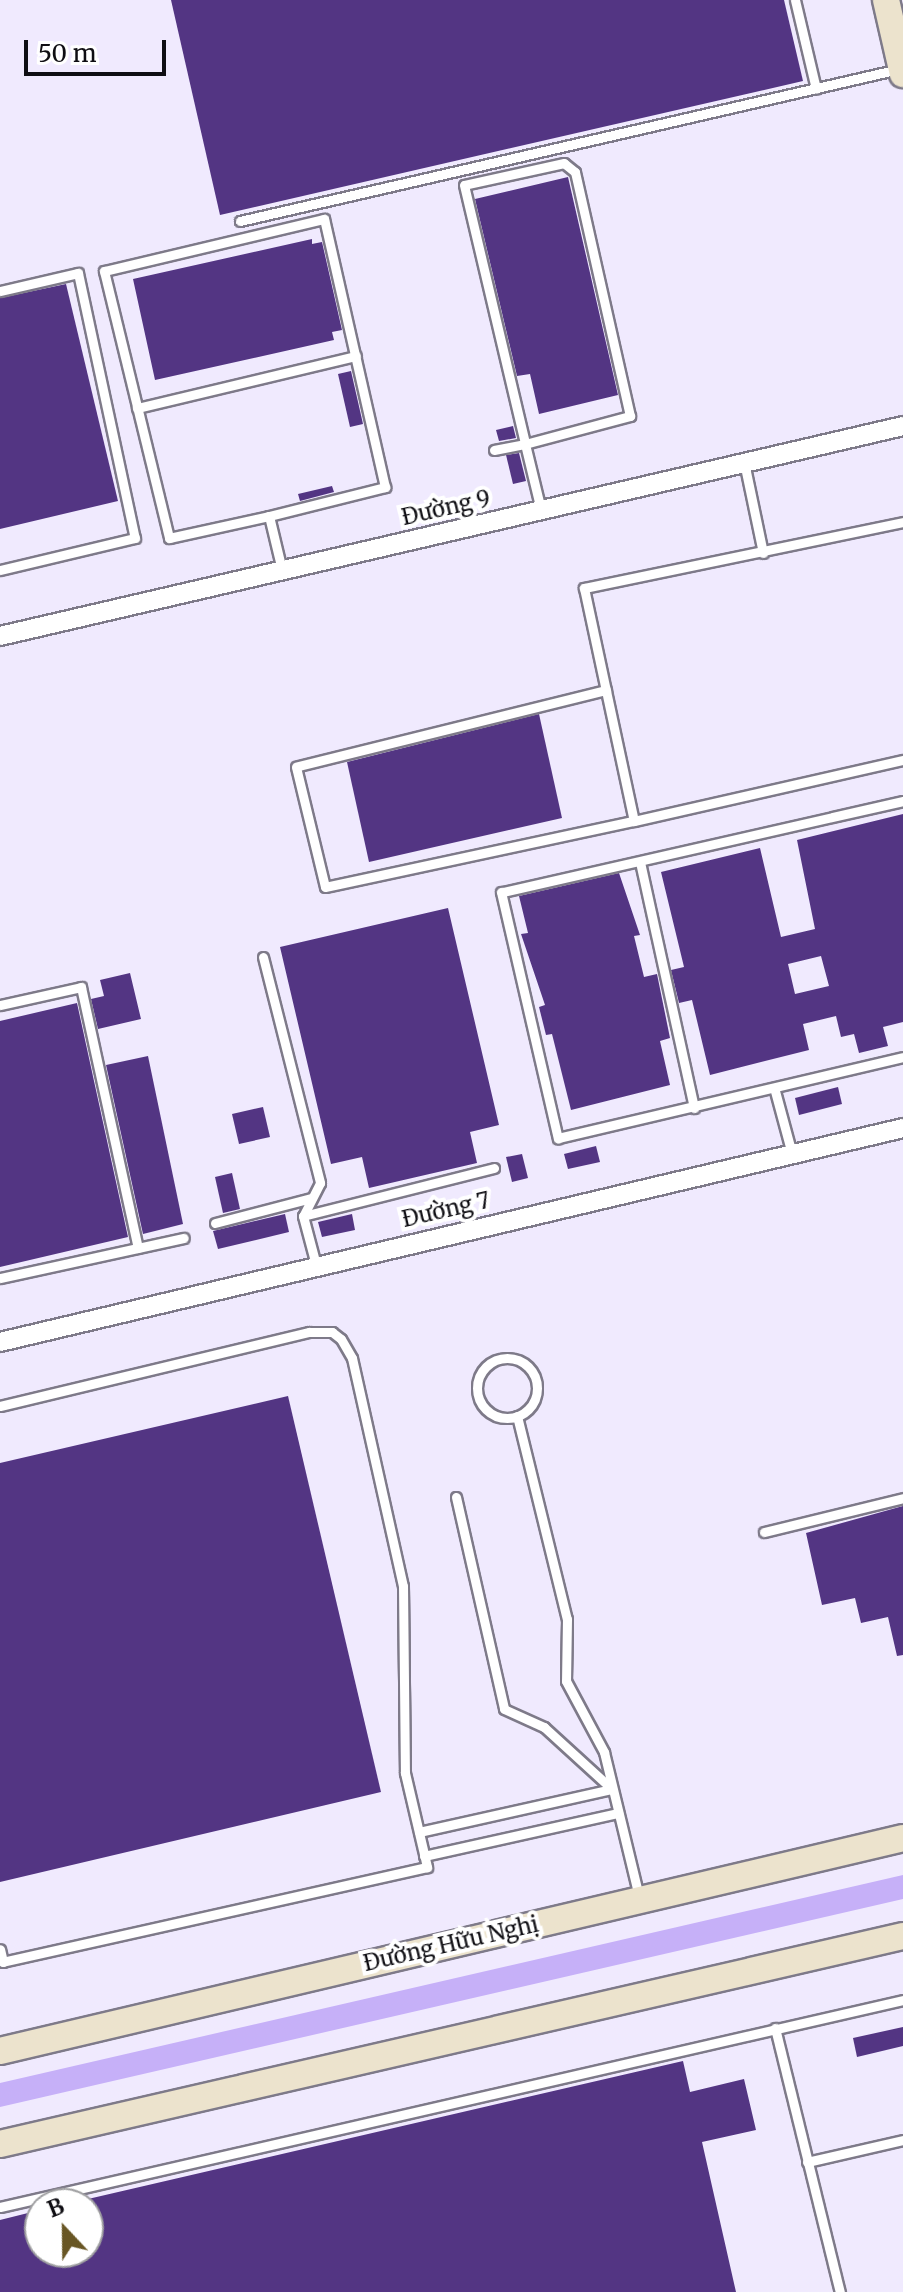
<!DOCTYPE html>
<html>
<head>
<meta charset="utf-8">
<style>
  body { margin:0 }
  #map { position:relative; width:903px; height:2292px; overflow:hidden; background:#f9f7fe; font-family:Merriweather,serif }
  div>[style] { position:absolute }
  .built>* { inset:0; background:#f0eafe }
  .water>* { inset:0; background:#c6b0f8 }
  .building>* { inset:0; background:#533583 }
  .roads { filter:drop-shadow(2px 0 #7e7a89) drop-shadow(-2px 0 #7e7a89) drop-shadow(0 2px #7e7a89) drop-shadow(0 -2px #7e7a89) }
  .lane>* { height:9px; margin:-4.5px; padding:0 4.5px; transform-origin:4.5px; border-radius:4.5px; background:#fff }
  .lane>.ring { margin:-4.5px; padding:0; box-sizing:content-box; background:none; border:9px solid #fff; border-radius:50% }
  .street>* { height:18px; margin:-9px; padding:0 9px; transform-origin:9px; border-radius:9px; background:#fff }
  .secondary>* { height:26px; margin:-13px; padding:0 13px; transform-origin:13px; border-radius:13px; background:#ece3cd }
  span { translate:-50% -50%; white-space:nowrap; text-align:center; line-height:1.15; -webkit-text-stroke:8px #fff; paint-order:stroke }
  .street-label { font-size:22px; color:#0f0e13 }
  .north { position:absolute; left:24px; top:2188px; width:80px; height:80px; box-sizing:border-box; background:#fff; border:2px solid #9f9fa1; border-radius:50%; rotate:338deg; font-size:22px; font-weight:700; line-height:32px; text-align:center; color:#0f0e13 }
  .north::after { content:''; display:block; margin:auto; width:28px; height:36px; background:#685624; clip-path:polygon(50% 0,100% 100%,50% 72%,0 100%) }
  .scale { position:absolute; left:24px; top:40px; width:142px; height:36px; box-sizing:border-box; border:4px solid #0f0e13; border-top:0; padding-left:10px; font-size:24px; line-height:28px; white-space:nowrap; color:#0f0e13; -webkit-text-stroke:6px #fff; paint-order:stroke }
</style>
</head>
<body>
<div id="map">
  <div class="built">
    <div style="clip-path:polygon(evenodd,0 0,903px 0,903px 2292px,0 2292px,0 0,40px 2204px,88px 2204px,88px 2252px,40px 2252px,40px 2204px)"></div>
  </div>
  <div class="water">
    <div style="clip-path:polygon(903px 1875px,903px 1899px,0 2107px,0 2083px)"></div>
  </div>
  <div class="building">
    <div style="clip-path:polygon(171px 0,784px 0,803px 81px,220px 215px)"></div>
    <div style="clip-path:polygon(568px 177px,618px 395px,539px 414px,530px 374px,517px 376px,475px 199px)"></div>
    <div style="clip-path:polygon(312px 239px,312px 244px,322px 242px,342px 330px,332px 332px,334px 340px,155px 380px,133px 279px)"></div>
    <div style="clip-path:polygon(66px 284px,118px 501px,0 529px,0 298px)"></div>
    <div style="clip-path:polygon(351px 371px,363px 424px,350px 427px,338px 374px)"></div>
    <div style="clip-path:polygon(513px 426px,516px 438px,499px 441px,496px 430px)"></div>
    <div style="clip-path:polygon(519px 453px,526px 481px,513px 484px,506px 455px)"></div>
    <div style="clip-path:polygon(332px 486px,334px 492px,300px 501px,298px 494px)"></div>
    <div style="clip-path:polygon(539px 714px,562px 818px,369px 862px,347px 762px)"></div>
    <div style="clip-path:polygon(evenodd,903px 814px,903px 1022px,883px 1027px,888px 1046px,859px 1053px,854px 1034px,841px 1037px,836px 1016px,803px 1024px,809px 1050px,710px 1075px,692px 1000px,679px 1003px,671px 970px,684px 967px,661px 872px,760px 848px,781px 937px,815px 929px,797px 840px,903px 814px,821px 956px,829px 986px,795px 994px,788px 964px,821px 956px)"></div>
    <div style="clip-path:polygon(619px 873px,640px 935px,634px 936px,644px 977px,657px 974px,670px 1038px,660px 1041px,670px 1085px,571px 1110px,552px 1034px,546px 1035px,539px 1007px,545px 1005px,521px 934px,528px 933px,519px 896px)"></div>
    <div style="clip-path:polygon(448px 908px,499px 1125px,470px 1132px,477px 1163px,369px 1188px,362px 1157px,331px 1164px,280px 947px)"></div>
    <div style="clip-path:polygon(130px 973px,141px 1019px,98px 1029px,91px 999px,104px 996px,100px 980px)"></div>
    <div style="clip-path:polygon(77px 1003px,128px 1237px,0 1267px,0 1021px)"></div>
    <div style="clip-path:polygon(148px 1056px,183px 1224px,143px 1234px,106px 1065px)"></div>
    <div style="clip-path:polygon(838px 1087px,842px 1104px,799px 1115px,795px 1098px)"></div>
    <div style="clip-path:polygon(263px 1107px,270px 1137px,239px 1144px,232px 1114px)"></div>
    <div style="clip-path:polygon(596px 1146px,600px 1162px,568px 1169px,564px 1154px)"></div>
    <div style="clip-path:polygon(522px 1154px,528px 1178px,512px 1182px,506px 1157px)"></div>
    <div style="clip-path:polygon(232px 1173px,240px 1209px,223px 1213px,215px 1177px)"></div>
    <div style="clip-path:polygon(285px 1214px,289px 1232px,218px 1249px,213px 1231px)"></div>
    <div style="clip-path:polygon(352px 1214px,355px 1230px,322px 1237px,318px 1222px)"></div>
    <div style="clip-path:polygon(288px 1396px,381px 1792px,0 1882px,0 1463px)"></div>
    <div style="clip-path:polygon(903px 1506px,903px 1655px,897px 1656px,888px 1617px,861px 1623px,855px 1598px,822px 1605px,806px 1533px)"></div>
    <div style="clip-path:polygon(903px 2027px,903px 2046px,857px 2057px,853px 2038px)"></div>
    <div style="clip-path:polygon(683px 2061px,690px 2092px,744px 2079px,756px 2130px,702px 2142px,736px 2292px,0 2292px,0 2220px,40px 2210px,40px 2252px,88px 2252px,88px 2199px)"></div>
  </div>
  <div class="roads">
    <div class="lane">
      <div style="left:795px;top:0;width:91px;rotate:76.7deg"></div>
      <div style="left:240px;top:221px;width:676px;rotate:-12.99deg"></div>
      <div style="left:0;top:291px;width:80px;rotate:-13deg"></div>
      <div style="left:78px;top:273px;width:271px;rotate:77.9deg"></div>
      <div style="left:135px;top:538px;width:139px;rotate:166.7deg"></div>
      <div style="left:137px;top:408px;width:225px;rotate:-13.4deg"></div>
      <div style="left:494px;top:450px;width:32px;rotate:-11deg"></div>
      <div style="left:525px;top:444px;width:109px;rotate:-14.9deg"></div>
      <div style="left:630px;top:416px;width:250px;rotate:-102.7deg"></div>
      <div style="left:575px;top:172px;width:14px;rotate:-141deg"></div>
      <div style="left:564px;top:163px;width:102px;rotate:167.6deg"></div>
      <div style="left:464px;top:185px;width:266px;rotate:76.7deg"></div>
      <div style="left:525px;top:444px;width:68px;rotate:76.4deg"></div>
      <div style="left:744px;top:462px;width:93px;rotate:78.2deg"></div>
      <div style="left:269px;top:516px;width:120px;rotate:-14deg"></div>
      <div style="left:385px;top:487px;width:275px;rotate:-102.8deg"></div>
      <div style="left:324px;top:219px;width:226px;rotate:166.7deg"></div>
      <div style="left:104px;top:271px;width:275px;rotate:76.3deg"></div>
      <div style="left:169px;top:538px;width:102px;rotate:-12.4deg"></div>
      <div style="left:269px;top:516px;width:56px;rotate:76.5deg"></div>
      <div style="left:903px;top:522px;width:326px;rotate:168.3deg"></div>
      <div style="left:584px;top:588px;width:238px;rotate:77.9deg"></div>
      <div style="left:634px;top:821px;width:276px;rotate:-12.8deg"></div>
      <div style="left:606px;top:690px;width:319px;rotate:166.1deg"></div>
      <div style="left:296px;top:767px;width:123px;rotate:76.4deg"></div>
      <div style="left:325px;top:887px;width:316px;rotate:-12.1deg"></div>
      <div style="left:903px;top:801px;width:412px;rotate:167.2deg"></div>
      <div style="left:501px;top:892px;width:253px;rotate:77deg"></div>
      <div style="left:558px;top:1138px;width:354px;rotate:-13.2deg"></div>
      <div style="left:640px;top:862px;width:252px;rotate:77.6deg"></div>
      <div style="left:263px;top:957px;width:233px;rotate:75.8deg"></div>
      <div style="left:320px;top:1183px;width:37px;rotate:117deg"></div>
      <div style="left:303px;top:1216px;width:51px;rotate:75.1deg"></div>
      <div style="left:0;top:1005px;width:83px;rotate:-12.5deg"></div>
      <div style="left:81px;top:987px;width:267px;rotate:77.7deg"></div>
      <div style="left:775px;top:1091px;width:65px;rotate:74.9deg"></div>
      <div style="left:303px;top:1216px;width:197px;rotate:-14.1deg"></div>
      <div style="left:215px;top:1223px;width:100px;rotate:-14.5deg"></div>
      <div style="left:0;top:1278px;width:188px;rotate:-12.3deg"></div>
      <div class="ring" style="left:477px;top:1358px;width:51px;height:51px"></div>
      <div style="left:0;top:1406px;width:318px;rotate:-13.5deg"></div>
      <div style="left:309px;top:1332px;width:23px"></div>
      <div style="left:332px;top:1332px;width:11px;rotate:38deg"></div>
      <div style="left:341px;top:1339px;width:22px;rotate:60deg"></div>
      <div style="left:352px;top:1358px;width:234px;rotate:77.4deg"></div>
      <div style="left:403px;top:1586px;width:187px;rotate:89.4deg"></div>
      <div style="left:405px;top:1773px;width:97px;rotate:76.8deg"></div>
      <div style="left:427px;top:1867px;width:435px;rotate:167.4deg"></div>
      <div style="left:3px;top:1962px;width:13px;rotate:-103deg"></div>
      <div style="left:517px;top:1416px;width:209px;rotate:76.2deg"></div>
      <div style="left:567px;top:1619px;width:62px;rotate:90.9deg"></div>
      <div style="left:566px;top:1681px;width:81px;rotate:61.8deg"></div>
      <div style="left:604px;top:1752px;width:149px;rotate:76.4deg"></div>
      <div style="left:456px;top:1497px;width:217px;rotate:77.2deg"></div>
      <div style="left:504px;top:1709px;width:44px;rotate:24.2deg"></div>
      <div style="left:544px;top:1727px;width:92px;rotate:42.4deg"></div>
      <div style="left:764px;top:1532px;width:143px;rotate:-13.7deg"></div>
      <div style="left:419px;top:1832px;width:198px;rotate:-12.6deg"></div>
      <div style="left:424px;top:1856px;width:199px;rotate:-12.5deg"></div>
      <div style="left:775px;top:2028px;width:272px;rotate:76.2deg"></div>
      <div style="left:807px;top:2162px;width:98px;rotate:-12.9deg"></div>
      <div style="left:0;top:2207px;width:926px;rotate:-12.91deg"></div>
    </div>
    <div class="street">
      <div style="left:0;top:636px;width:927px;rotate:-13.09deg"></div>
      <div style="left:0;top:1342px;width:928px;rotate:-13.33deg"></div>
    </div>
    <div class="secondary">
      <div style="left:886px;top:0;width:76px;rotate:77.1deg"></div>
      <div style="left:0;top:2051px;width:928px;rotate:-13.27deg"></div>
      <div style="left:0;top:2144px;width:927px;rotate:-12.97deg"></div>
    </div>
  </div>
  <div class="street-label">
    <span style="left:446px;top:508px;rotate:-13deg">Đường 9</span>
    <span style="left:446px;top:1210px;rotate:-13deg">Đường 7</span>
    <span style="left:451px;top:1944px;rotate:-13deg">Đường Hữu Nghị</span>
  </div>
  <div class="north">B</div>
  <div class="scale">50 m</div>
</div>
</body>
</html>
